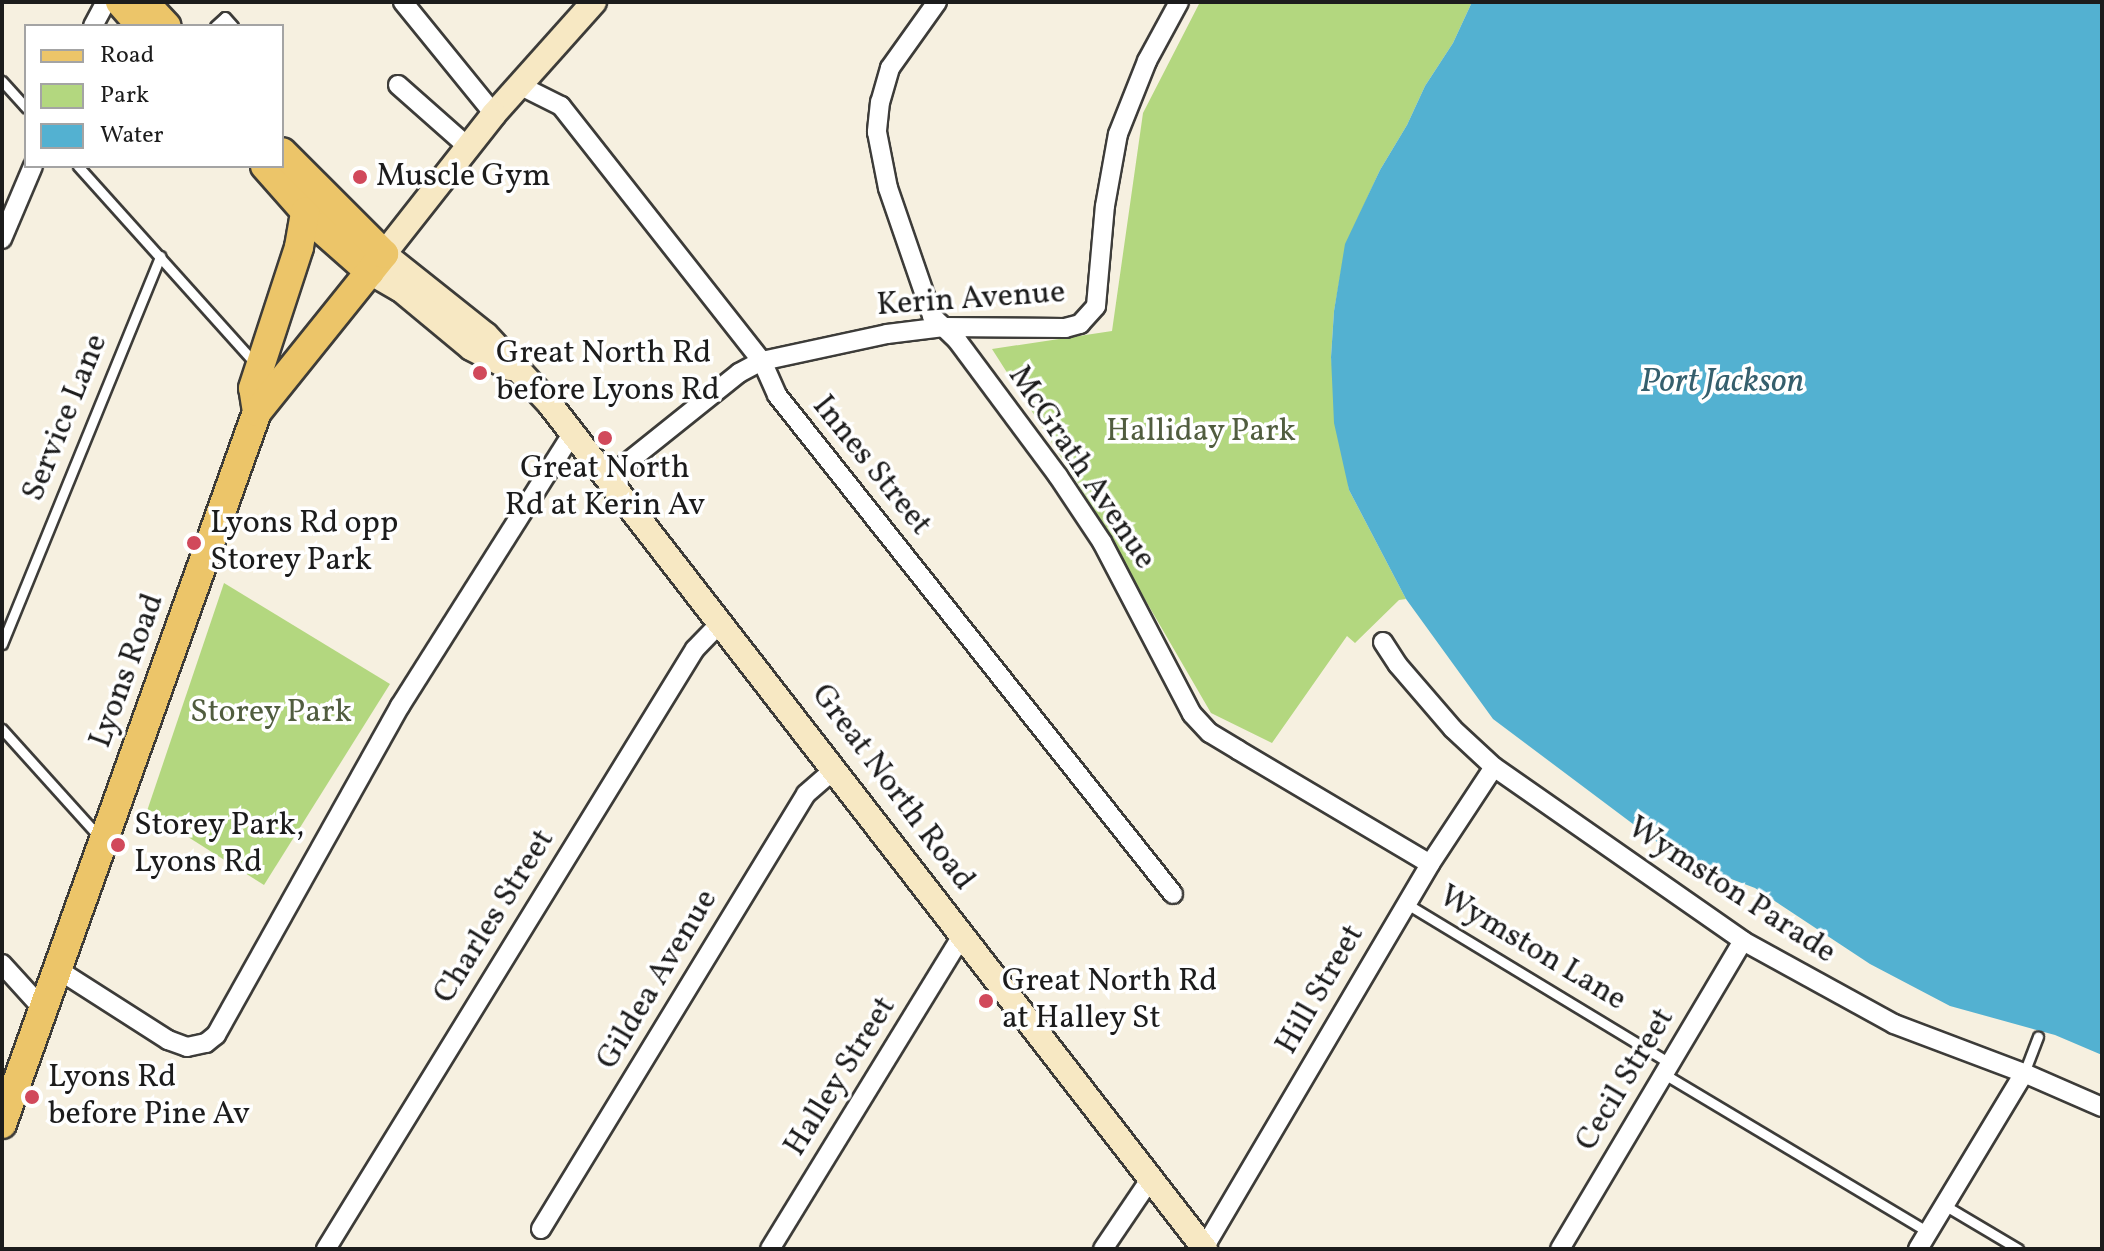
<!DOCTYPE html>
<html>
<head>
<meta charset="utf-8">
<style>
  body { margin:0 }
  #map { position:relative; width:2104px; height:1251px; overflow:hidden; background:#f6f0e0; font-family:Vollkorn,serif }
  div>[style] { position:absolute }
  .green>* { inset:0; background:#b3d77f }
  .water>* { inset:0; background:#53b1d1 }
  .roads { filter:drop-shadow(2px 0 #3d3c39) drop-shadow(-2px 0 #3d3c39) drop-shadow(0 2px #3d3c39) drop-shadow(0 -2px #3d3c39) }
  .service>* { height:9px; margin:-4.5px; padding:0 4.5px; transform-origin:4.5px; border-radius:4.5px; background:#fff }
  .minor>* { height:18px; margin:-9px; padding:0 9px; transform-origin:9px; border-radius:9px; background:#fff }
  .secondary>* { height:24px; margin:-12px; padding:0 12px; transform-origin:12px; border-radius:12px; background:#f7e8c3 }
  .primary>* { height:28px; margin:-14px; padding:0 14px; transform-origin:14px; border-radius:14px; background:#ecc569 }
  .dots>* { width:22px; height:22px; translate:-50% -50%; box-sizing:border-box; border:4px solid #fff; border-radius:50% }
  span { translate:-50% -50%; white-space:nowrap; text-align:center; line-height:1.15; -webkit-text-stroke:7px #fff; paint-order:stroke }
  .poi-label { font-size:32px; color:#1c1c1c }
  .left { translate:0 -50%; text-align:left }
  .street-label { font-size:32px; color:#1c1c1c }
  .park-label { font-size:32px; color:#515d3f }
  .water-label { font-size:34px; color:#355f6d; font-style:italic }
  .frame { position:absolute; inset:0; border:4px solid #1c1c1c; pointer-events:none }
  .legend { position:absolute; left:24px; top:24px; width:260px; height:144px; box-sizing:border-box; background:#fff; border:2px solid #a4a4a4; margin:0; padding:10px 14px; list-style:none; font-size:24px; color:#1c1c1c }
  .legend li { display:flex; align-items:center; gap:16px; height:40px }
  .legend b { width:40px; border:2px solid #a4a4a4 }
</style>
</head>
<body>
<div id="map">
  <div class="green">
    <div style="clip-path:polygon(1200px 2px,1472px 2px,1453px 43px,1425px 86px,1407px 125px,1380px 170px,1346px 244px,1334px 311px,1331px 357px,1349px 490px,1406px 599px,1399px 600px,1355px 643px,1347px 636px,1272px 743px,1211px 713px,1075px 479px,992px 349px,1112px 331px,1143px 113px)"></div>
    <div style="clip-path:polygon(224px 583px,390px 684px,264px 885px,147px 811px)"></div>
  </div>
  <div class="water">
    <div style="clip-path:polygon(1472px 2px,2102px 2px,2102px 1055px,2055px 1035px,1950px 1006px,1870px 964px,1755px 888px,1681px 860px,1493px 719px,1406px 599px,1349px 490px,1334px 423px,1331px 357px,1334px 311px,1345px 244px,1380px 170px,1407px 125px,1425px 86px,1453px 43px)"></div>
  </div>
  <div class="roads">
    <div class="service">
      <div style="left:215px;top:26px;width:13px;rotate:-42deg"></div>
      <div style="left:225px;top:17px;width:12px;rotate:48deg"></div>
      <div style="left:2px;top:81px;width:36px;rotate:48deg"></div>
      <div style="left:78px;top:166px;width:265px;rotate:48.1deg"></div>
      <div style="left:2px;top:644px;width:419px;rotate:-67.8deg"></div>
      <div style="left:2px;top:729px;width:147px;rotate:48deg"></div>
      <div style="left:1407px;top:904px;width:309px;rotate:31.2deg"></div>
      <div style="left:2024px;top:1073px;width:39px;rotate:-69deg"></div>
      <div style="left:1664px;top:1074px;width:308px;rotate:30.9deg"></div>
      <div style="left:1944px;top:1205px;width:86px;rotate:30.7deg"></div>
    </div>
    <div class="minor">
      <div style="left:403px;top:2px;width:144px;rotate:50.9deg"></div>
      <div style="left:937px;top:2px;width:81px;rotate:125.5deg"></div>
      <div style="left:890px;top:68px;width:35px;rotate:106deg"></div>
      <div style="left:880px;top:102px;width:30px;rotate:96deg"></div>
      <div style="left:877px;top:132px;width:57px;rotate:78.9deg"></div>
      <div style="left:888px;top:188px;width:135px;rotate:71deg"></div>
      <div style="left:932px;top:316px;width:35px;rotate:44deg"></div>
      <div style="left:957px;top:340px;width:169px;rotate:53.4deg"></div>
      <div style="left:1058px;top:476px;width:79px;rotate:56.3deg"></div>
      <div style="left:1102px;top:542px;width:194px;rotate:62.4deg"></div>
      <div style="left:1192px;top:714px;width:26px;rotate:47deg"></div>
      <div style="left:1210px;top:733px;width:33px;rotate:31deg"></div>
      <div style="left:1238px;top:750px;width:223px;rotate:30.7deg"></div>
      <div style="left:93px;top:26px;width:27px;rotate:-62deg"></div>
      <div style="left:398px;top:85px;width:94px;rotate:41.5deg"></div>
      <div style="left:519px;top:85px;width:47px;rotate:26.6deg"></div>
      <div style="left:561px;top:106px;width:325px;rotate:51.8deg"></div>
      <div style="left:762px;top:361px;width:37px;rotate:66deg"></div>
      <div style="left:777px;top:395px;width:637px;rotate:51.56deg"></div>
      <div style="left:2px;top:239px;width:79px;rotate:-67deg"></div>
      <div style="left:608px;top:478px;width:168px;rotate:-38.7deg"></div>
      <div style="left:739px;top:373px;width:26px;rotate:-28deg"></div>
      <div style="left:762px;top:361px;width:128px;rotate:-12.2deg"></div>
      <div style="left:887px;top:334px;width:57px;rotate:-7deg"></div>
      <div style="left:944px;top:327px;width:121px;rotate:0.5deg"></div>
      <div style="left:1065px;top:328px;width:16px;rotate:-15deg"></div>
      <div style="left:1080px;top:324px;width:24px;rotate:-48deg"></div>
      <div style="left:1096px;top:306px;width:100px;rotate:-84.9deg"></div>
      <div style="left:1105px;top:206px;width:73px;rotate:-79.8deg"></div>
      <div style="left:1118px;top:134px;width:79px;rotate:-68.3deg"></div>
      <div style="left:1147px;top:61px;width:67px;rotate:-61.5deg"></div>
      <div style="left:1383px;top:642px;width:27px;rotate:57deg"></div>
      <div style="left:1398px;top:665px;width:84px;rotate:49.3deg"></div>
      <div style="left:1453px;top:729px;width:56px;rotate:42.8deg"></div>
      <div style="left:1494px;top:767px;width:304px;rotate:34.9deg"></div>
      <div style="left:1743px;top:941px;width:172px;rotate:28.8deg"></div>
      <div style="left:1894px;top:1024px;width:139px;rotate:20.7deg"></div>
      <div style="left:2024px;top:1073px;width:85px;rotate:23.6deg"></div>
      <div style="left:2px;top:964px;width:61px;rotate:47.7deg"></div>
      <div style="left:57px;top:969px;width:132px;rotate:32.6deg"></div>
      <div style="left:168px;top:1040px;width:20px;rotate:20deg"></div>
      <div style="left:187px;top:1047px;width:19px;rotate:-12deg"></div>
      <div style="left:206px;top:1043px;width:13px;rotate:-39deg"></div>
      <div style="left:216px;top:1035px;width:377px;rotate:-60.8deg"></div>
      <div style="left:400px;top:706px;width:324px;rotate:-57.7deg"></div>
      <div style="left:541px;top:1229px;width:509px;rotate:-58.65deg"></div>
      <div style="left:806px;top:794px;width:38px;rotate:-41deg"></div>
      <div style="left:1204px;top:1248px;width:446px;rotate:-59.5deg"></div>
      <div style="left:1430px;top:864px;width:116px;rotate:-56.6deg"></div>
      <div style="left:326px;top:1249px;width:704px;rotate:-58.41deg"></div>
      <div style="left:695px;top:649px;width:37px;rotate:-46deg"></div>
      <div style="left:770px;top:1249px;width:367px;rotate:-58.5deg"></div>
      <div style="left:1103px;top:1249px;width:86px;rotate:-55.9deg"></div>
      <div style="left:1560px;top:1249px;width:358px;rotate:-59.3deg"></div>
      <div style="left:1918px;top:1249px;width:205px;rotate:-58.9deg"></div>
    </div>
    <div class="secondary">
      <div style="left:594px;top:2px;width:150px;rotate:131.8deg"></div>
      <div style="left:494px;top:114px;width:178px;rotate:128.2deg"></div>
      <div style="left:384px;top:254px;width:130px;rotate:38.5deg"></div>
      <div style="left:486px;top:335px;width:93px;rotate:47.2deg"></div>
      <div style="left:549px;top:403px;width:1071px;rotate:52.21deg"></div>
      <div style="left:370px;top:272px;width:34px;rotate:30deg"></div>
      <div style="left:400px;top:289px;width:92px;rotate:39.7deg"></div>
      <div style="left:471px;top:348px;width:44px;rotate:27.1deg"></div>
    </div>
    <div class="primary">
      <div style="left:120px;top:2px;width:32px;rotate:49deg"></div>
      <div style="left:144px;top:2px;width:33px;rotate:47deg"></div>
      <div style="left:265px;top:166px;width:81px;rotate:48.5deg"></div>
      <div style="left:319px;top:227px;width:68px;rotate:41.4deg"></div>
      <div style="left:257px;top:412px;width:24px;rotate:-99deg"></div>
      <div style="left:253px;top:388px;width:148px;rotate:-71.9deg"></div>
      <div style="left:299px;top:247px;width:36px;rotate:-80deg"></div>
      <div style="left:2px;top:1124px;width:756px;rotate:-70.3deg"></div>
      <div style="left:257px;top:412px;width:203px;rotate:-51.2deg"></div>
      <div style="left:384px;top:254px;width:144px;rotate:-135deg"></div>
    </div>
  </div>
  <div class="dots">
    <div style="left:360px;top:177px;background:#d1495b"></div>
    <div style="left:480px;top:373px;background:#d1495b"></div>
    <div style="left:605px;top:438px;background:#d1495b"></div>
    <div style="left:194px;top:543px;background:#d1495b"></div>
    <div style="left:118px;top:845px;background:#d1495b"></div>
    <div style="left:986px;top:1001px;background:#d1495b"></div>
    <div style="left:32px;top:1097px;background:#d1495b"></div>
  </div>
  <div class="poi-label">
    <span class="left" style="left:376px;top:177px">Muscle Gym</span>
    <span class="left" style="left:496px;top:373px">Great North Rd<br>before Lyons Rd</span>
    <span style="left:605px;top:488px">Great North<br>Rd at Kerin Av</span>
    <span class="left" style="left:210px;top:543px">Lyons Rd opp<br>Storey Park</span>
    <span class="left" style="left:134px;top:845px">Storey Park,<br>Lyons Rd</span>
    <span class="left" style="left:1002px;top:1001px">Great North Rd<br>at Halley St</span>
    <span class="left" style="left:48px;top:1097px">Lyons Rd<br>before Pine Av</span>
  </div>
  <div class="street-label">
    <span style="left:971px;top:300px;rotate:-4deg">Kerin Avenue</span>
    <span style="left:66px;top:418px;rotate:-68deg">Service Lane</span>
    <span style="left:871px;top:466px;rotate:51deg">Innes Street</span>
    <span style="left:1081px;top:468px;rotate:56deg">McGrath Avenue</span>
    <span style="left:128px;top:671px;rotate:-70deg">Lyons Road</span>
    <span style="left:892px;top:788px;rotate:53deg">Great North Road</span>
    <span style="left:1731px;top:891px;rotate:33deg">Wymston Parade</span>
    <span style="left:495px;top:917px;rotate:-58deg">Charles Street</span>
    <span style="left:1532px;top:949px;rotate:31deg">Wymston Lane</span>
    <span style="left:658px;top:980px;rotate:-59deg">Gildea Avenue</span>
    <span style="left:1321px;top:990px;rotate:-60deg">Hill Street</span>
    <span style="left:841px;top:1077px;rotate:-58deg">Halley Street</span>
    <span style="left:1626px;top:1080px;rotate:-59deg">Cecil Street</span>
  </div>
  <div class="park-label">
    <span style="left:1201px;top:432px">Halliday Park</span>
    <span style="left:271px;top:713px">Storey Park</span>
  </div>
  <div class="water-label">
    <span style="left:1722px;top:383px">Port Jackson</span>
  </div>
  <div class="frame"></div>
  <ul class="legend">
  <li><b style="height:10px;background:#ecc569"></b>Road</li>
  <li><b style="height:22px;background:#b3d77f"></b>Park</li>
  <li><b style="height:22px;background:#53b1d1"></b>Water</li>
  </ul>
</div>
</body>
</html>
